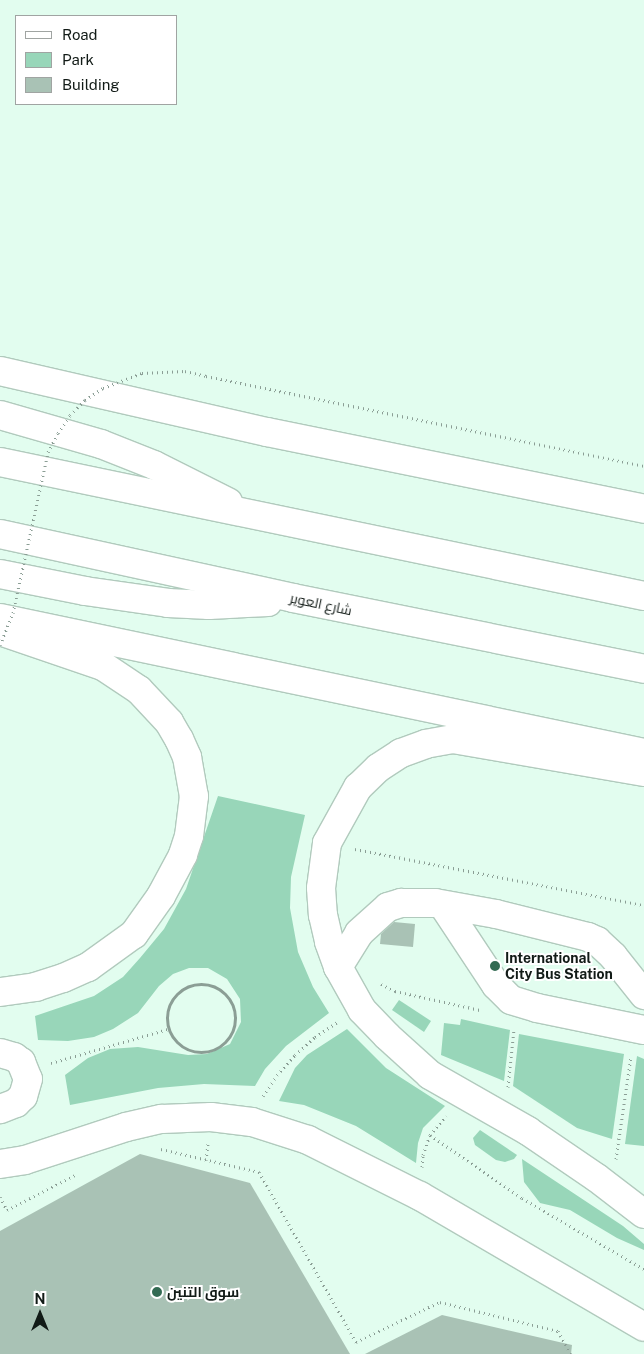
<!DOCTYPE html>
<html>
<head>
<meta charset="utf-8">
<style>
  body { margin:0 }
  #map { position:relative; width:644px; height:1354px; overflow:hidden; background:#e2fdef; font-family:"Public Sans",Cairo,sans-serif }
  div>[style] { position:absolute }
  .green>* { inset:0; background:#98d6b9 }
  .building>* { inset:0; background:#a9c2b5 }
  .path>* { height:3px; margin-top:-1.5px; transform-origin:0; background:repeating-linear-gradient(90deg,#8b9e95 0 1px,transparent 0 5px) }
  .path>.ring { margin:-1.5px; padding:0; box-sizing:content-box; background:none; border:3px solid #8b9e95; border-radius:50% }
  .roads { filter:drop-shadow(1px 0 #b1cabd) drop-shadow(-1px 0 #b1cabd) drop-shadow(0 1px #b1cabd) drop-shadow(0 -1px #b1cabd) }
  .minor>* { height:28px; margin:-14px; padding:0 14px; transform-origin:14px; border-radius:14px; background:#fff }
  .major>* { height:28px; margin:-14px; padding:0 14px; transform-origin:14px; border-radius:14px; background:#fff }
  .highway>* { height:28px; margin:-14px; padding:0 14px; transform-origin:14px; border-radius:14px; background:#fff }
  .path-bridge>* { height:3px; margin-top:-1.5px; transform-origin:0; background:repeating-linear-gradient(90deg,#8b9e95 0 1px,transparent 0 5px) }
  .dots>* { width:14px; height:14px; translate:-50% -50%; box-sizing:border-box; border:2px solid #fff; border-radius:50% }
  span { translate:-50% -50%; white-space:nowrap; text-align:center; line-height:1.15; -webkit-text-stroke:4px #fff; paint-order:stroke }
  .street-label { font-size:14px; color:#121b17 }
  .poi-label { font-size:14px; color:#121b17; font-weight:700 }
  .left { translate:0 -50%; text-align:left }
  .legend { position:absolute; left:15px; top:15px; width:162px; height:90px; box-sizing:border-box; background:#fff; border:1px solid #a0a4a2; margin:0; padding:6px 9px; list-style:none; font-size:15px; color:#121b17 }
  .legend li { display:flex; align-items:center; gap:10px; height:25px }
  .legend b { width:25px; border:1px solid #a0a4a2 }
  .north { position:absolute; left:15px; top:1289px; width:50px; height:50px; -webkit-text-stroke:4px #fff; paint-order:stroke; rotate:0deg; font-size:14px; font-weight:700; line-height:20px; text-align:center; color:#121b17 }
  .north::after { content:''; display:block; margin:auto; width:18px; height:22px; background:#121b17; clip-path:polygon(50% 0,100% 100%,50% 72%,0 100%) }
</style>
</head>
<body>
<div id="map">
  <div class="green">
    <div style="clip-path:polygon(218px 796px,305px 815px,291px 877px,290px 908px,298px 952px,313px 987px,329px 1013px,286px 1046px,265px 1069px,255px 1086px,204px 1084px,158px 1088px,70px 1105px,65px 1075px,88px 1058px,110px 1049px,138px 1047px,188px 1055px,207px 1054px,230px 1044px,241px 1022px,240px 999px,227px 979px,208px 968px,189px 968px,173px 974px,159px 986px,138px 1013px,113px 1029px,94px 1037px,68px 1041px,38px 1040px,35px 1016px,94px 996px,123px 977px,140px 958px,164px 929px,186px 889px)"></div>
    <div style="clip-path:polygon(399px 1000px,431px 1021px,424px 1032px,392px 1010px)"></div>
    <div style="clip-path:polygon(461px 1019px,510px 1030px,504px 1081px,441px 1055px,444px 1023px,460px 1025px)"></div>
    <div style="clip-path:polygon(347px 1029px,386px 1068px,445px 1106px,423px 1128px,418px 1143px,416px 1163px,356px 1126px,304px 1105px,279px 1101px,295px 1068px,307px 1055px)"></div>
    <div style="clip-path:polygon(519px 1034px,624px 1054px,612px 1139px,577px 1128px,513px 1086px)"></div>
    <div style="clip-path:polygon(637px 1056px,644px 1059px,644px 1146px,625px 1144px)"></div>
    <div style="clip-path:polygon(480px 1130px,517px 1155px,514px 1159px,505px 1162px,496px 1160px,475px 1145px,473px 1138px)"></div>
    <div style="clip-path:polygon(522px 1159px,623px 1226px,644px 1244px,644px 1250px,617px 1238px,570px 1210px,540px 1203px,524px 1182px)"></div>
  </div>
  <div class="building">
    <div style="clip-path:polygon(394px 922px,415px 924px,413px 947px,380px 944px,381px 934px)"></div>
    <div style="clip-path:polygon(140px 1154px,250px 1183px,350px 1354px,0 1354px,0 1231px)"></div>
    <div style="clip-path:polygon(442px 1315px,572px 1345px,571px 1354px,365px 1354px)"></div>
  </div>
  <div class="path">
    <div style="left:206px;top:376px;width:447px;rotate:11.6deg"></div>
    <div style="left:355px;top:849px;width:294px;rotate:11deg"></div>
    <div class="ring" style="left:167px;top:984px;width:65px;height:65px"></div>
    <div style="left:381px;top:984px;width:16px;rotate:27deg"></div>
    <div style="left:395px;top:991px;width:87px;rotate:12.6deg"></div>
    <div style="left:51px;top:1063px;width:122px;rotate:-16.2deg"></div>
    <div style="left:508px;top:1087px;width:58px;rotate:-84.1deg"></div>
    <div style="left:263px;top:1096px;width:25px;rotate:-56deg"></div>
    <div style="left:277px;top:1075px;width:27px;rotate:-48deg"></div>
    <div style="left:295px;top:1055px;width:27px;rotate:-42deg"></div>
    <div style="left:315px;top:1037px;width:27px;rotate:-34deg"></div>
    <div style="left:430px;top:1135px;width:112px;rotate:34.4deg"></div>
    <div style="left:522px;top:1198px;width:141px;rotate:30.2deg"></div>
    <div style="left:161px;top:1149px;width:101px;rotate:13.2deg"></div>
    <div style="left:259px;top:1172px;width:196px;rotate:60.3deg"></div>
    <div style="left:356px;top:1342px;width:93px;rotate:-25.5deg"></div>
    <div style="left:440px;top:1302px;width:122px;rotate:13.8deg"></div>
    <div style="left:558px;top:1331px;width:26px;rotate:61deg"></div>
    <div style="left:616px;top:1159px;width:104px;rotate:-81.7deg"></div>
    <div style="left:206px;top:1160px;width:17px;rotate:-83deg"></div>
    <div style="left:422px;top:1167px;width:12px;rotate:-85deg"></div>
    <div style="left:423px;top:1155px;width:21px;rotate:-71deg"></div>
    <div style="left:430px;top:1135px;width:25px;rotate:-50deg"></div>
    <div style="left:0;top:1197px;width:15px;rotate:62deg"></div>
    <div style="left:7px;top:1210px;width:76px;rotate:-27.2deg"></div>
  </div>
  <div class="roads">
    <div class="minor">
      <div style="left:0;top:631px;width:109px;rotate:18.8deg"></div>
      <div style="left:103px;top:666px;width:43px;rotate:33.7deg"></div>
      <div style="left:139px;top:690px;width:44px;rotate:46.8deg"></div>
      <div style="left:169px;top:722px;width:20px;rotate:60deg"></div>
      <div style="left:179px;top:739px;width:20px;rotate:66deg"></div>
      <div style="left:187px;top:757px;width:40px;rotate:80deg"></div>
      <div style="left:194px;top:796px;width:40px;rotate:97.1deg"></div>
      <div style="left:189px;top:836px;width:20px;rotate:108deg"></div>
      <div style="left:183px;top:855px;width:47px;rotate:118.2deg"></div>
      <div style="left:161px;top:896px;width:47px;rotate:125.4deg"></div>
      <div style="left:134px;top:934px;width:57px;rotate:144.3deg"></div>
      <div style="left:88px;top:967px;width:27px;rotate:156deg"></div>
      <div style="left:63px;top:978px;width:28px;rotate:162deg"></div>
      <div style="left:36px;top:987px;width:36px;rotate:172deg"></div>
      <div style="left:644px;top:772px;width:194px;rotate:-170.2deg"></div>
      <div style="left:453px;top:739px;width:27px;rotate:170deg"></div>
      <div style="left:426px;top:744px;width:27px;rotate:160deg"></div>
      <div style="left:401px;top:753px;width:27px;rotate:147deg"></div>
      <div style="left:378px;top:768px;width:28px;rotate:136deg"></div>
      <div style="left:358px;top:787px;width:64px;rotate:119deg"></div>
      <div style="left:327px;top:843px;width:45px;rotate:97.6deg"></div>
      <div style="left:321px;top:888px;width:27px;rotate:86deg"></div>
      <div style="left:323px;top:915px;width:28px;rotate:77deg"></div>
      <div style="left:329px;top:942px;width:27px;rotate:70deg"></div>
      <div style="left:338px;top:967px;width:49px;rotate:60.8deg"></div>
      <div style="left:362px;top:1010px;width:36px;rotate:46deg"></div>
      <div style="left:387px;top:1036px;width:58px;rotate:42.2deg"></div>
      <div style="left:430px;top:1075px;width:113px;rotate:29.7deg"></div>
      <div style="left:528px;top:1131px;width:83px;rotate:34.3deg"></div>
      <div style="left:597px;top:1178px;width:59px;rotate:37.5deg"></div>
      <div style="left:443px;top:905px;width:96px;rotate:56.5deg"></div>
      <div style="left:496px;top:985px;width:21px;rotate:45deg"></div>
      <div style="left:511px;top:1000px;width:27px;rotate:17deg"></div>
      <div style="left:537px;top:1008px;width:109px;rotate:11.6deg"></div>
      <div style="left:338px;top:967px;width:40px;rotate:-58deg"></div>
      <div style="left:359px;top:933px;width:39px;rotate:-42deg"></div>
      <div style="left:388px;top:907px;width:14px;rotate:-17deg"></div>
      <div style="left:401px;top:903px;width:34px"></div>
      <div style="left:435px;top:903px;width:62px;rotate:10.2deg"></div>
      <div style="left:496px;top:914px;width:95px;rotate:14deg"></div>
      <div style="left:588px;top:937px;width:10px;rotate:24deg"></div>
      <div style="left:597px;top:941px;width:22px;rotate:43deg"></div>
      <div style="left:613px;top:956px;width:50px;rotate:51.5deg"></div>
      <div style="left:0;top:1053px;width:15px;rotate:16deg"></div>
      <div style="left:14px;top:1057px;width:9px;rotate:36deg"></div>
      <div style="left:21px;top:1062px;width:18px;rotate:68deg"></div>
      <div style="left:28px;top:1079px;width:18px;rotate:106deg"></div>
      <div style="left:23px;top:1096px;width:10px;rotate:135deg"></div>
      <div style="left:16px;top:1103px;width:17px;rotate:159deg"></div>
      <div style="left:0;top:1164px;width:25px;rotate:-9deg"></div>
      <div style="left:25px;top:1160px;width:106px;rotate:-18.1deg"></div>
      <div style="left:126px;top:1127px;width:37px;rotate:-13deg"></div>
      <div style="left:162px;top:1119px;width:49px;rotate:-2.3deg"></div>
      <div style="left:211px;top:1117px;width:41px;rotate:7deg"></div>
      <div style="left:252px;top:1122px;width:59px;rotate:17.8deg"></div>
      <div style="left:308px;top:1140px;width:125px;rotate:26.6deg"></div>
      <div style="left:420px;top:1196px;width:259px;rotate:30.3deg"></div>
    </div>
    <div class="major">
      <div style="left:0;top:371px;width:274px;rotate:12.9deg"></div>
      <div style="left:267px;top:432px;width:385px;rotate:11.5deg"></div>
      <div style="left:0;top:618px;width:658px;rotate:11.84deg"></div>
    </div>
    <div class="highway">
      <div style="left:0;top:415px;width:105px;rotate:16deg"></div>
      <div style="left:101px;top:444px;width:57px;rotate:21.6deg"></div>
      <div style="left:154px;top:465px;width:83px;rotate:26.6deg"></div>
      <div style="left:0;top:462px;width:658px;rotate:11.75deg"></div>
      <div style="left:0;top:534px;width:300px;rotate:12.3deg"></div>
      <div style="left:293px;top:598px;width:358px;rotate:11.4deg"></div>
      <div style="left:0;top:574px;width:87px;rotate:11.3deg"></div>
      <div style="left:85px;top:591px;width:84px;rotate:8.2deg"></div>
      <div style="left:168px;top:603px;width:41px;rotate:2.8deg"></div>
      <div style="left:209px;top:605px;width:59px;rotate:-2.9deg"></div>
    </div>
  </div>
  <div class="path-bridge">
    <div style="left:0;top:645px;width:35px;rotate:-68deg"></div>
    <div style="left:13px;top:613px;width:165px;rotate:-77.7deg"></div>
    <div style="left:48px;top:452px;width:21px;rotate:-62deg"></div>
    <div style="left:58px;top:433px;width:22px;rotate:-56deg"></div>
    <div style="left:70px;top:415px;width:21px;rotate:-45deg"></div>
    <div style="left:85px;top:400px;width:22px;rotate:-34deg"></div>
    <div style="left:103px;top:388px;width:42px;rotate:-21deg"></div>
    <div style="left:142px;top:373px;width:43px;rotate:-2.7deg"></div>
    <div style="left:185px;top:371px;width:22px;rotate:13deg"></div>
  </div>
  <div class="dots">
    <div style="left:495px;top:966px;background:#336b53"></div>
    <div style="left:157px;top:1292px;background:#336b53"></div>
  </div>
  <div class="street-label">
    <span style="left:321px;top:604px;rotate:12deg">شارع العوير</span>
  </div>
  <div class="poi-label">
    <span class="left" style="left:505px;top:966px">International<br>City Bus Station</span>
    <span class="left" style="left:167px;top:1292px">سوق التنين</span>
  </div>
  <ul class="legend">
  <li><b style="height:6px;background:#fff"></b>Road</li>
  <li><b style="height:14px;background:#98d6b9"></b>Park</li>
  <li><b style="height:14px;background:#a9c2b5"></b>Building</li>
  </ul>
  <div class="north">N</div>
</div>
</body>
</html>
